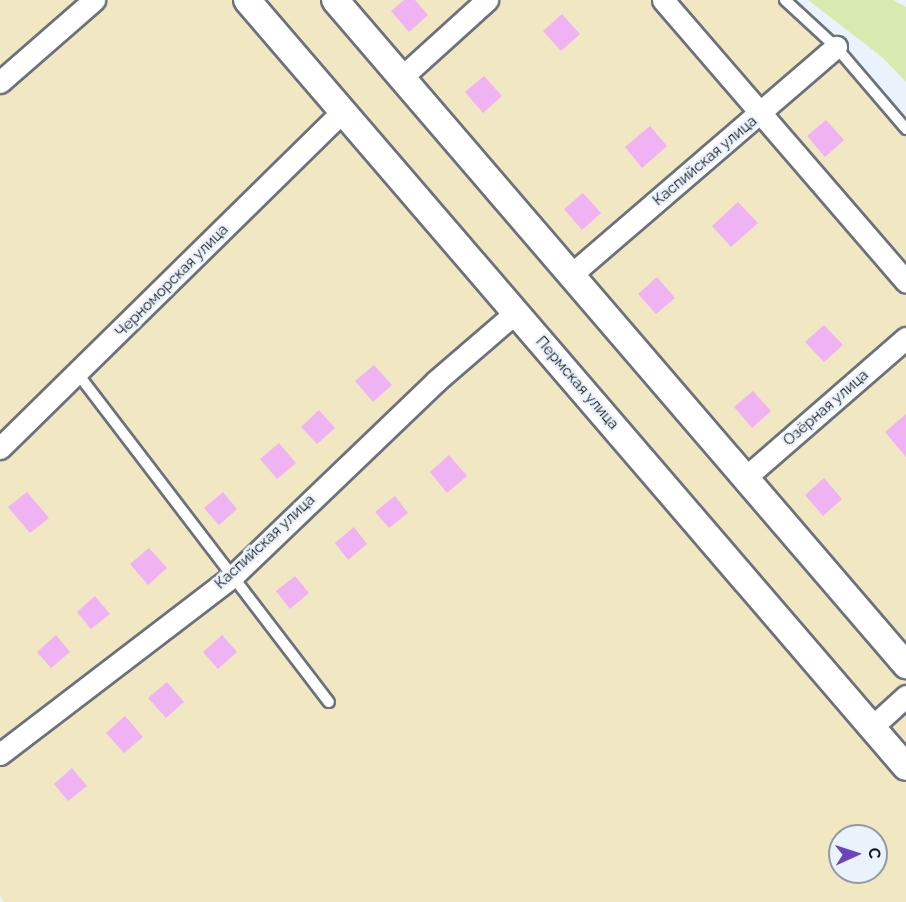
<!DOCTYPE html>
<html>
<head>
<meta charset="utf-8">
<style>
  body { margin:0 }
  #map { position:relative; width:906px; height:902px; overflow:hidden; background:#eaf2fc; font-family:Raleway,sans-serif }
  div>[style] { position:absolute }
  .green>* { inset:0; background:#d9eab1 }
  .sand>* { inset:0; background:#f1e7c2 }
  .building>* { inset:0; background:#efb3f4 }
  .roads { filter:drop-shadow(2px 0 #6b727c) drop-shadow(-2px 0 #6b727c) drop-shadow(0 2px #6b727c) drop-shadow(0 -2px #6b727c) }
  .service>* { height:10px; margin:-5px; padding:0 5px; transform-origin:5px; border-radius:5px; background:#fff }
  .minor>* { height:21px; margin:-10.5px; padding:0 10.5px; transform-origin:10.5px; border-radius:10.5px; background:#fff }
  .tertiary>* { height:26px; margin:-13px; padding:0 13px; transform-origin:13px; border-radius:13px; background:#fff }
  span { translate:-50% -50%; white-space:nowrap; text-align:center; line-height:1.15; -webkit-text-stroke:4.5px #eaf2fc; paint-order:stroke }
  .street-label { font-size:15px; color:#14171a }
  .north { position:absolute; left:828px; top:824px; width:60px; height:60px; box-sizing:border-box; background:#eaf2fc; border:2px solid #949aa2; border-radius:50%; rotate:87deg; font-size:16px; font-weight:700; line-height:24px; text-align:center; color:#14171a }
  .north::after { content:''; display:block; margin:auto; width:21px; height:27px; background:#6b45bd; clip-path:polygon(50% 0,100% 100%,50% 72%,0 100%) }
</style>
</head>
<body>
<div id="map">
  <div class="green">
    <div style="clip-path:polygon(808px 0,893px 0,906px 7px,906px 82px,882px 57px)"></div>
  </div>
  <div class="sand">
    <div style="clip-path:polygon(evenodd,0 0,783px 0,906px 129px,906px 902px,4px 902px,0 896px,0 0,840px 836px,876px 836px,876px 872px,840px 872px,840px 836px)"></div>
  </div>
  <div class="building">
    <div style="clip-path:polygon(404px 0,415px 0,428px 15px,409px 32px,391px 11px)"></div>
    <div style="clip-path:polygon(562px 14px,580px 34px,561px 51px,543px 31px)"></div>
    <div style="clip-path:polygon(484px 76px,502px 96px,483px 113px,465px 92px)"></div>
    <div style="clip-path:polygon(826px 120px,844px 140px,825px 157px,807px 136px)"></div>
    <div style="clip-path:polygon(650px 126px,667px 146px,642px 168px,625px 147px)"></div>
    <div style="clip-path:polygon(583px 193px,601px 213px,582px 230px,564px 209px)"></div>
    <div style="clip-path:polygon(738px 202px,758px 223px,731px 247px,712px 226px)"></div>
    <div style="clip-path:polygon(657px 277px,675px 298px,656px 314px,638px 294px)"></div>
    <div style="clip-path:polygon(824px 325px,843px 345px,824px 362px,805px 342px)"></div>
    <div style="clip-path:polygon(374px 365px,392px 385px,373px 402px,355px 381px)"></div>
    <div style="clip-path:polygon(753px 391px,771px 411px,752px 428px,734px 407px)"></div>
    <div style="clip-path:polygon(319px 410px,335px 428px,317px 444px,301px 427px)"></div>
    <div style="clip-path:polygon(906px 414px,906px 457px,885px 432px)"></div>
    <div style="clip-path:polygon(279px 443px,296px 463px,277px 479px,260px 459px)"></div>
    <div style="clip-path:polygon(449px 455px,467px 476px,447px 493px,430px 472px)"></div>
    <div style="clip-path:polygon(824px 478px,842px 499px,823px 516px,805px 495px)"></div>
    <div style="clip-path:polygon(27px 492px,49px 518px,30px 533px,8px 507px)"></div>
    <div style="clip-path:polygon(223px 492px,237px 509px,219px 525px,204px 508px)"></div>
    <div style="clip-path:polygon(395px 496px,408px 513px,389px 528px,375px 512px)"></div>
    <div style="clip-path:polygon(354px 527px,367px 544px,348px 560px,335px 543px)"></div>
    <div style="clip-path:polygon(149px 548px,167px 568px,148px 585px,130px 564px)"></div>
    <div style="clip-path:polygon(295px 576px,309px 593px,290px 609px,276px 591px)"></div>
    <div style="clip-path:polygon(95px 596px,110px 614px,91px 629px,77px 612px)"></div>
    <div style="clip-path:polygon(56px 635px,70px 652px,51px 668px,37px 652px)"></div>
    <div style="clip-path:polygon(222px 635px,237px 652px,218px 669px,203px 652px)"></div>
    <div style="clip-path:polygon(167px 682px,184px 702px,166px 718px,148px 698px)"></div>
    <div style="clip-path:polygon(125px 716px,143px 737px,124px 753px,106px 733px)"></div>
    <div style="clip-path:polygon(72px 768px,87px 786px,68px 801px,54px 784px)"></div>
  </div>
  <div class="roads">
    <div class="service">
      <div style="left:785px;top:0;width:69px;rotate:42.7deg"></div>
      <div style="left:836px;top:47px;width:108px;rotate:49.5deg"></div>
      <div style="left:78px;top:374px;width:413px;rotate:52.6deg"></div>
    </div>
    <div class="minor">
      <div style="left:663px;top:0;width:372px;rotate:49.2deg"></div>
      <div style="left:402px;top:77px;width:115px;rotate:-42.2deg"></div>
      <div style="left:0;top:82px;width:125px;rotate:-41.1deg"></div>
      <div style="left:573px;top:273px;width:347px;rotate:-40.7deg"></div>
      <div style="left:0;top:448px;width:481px;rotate:-44.5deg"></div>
      <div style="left:746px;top:477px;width:212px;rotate:-41deg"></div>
      <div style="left:872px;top:727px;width:46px;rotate:-42.4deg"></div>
      <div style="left:0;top:754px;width:295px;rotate:-37.4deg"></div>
      <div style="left:234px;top:575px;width:279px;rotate:-43.8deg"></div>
      <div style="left:435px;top:382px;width:107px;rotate:-40.8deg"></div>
    </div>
    <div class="tertiary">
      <div style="left:247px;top:0;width:1011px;rotate:49.33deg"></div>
      <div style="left:335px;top:0;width:877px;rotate:49.35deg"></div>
    </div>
  </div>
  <div class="street-label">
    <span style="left:705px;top:161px;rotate:-40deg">Каспийская улица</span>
    <span style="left:172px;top:281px;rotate:-45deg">Черноморская улица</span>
    <span style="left:577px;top:383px;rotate:49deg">Пермская улица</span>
    <span style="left:826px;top:408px;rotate:-41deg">Озёрная улица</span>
    <span style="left:265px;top:542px;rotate:-43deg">Каспийская улица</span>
  </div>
  <div class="north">С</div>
</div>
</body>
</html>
